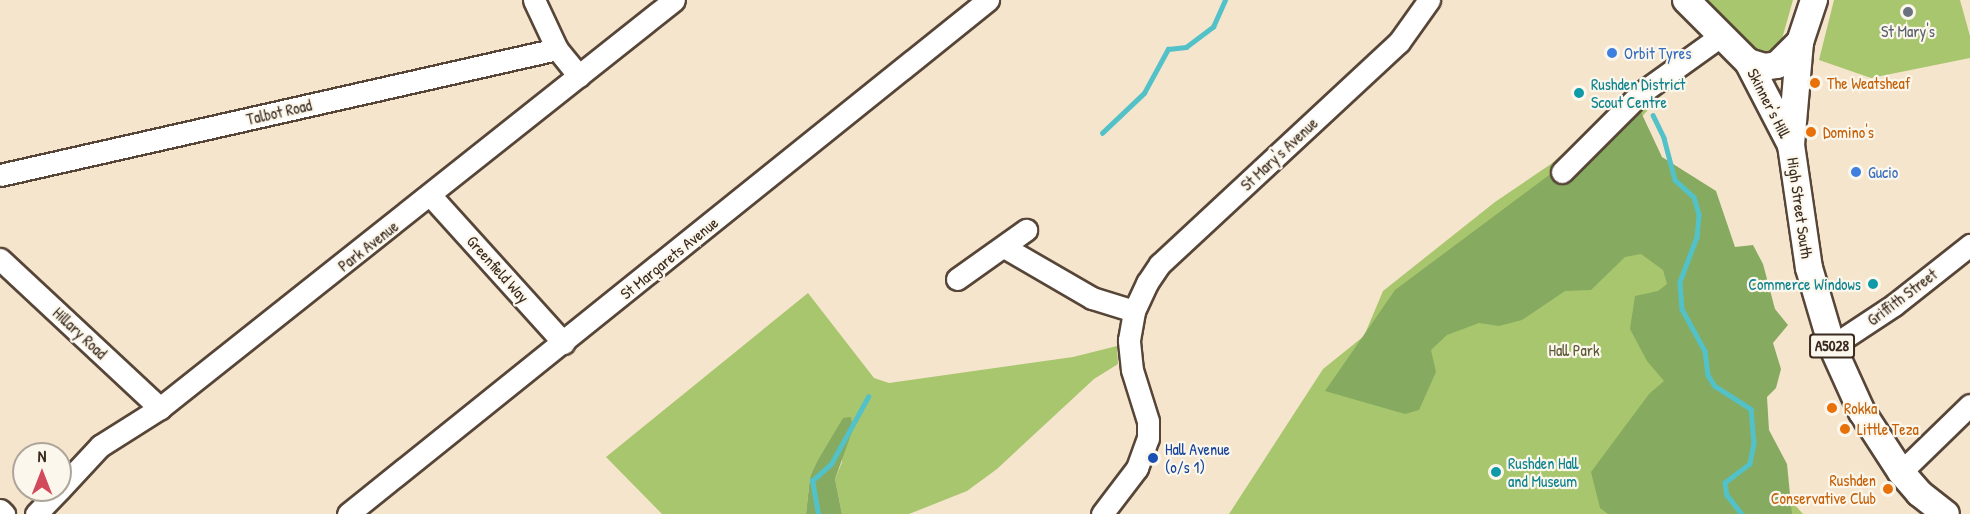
<!DOCTYPE html>
<html>
<head>
<meta charset="utf-8">
<style>
  body { margin:0 }
  #map { position:relative; width:1970px; height:514px; overflow:hidden; background:#f6e5cd; font-family:"Patrick Hand",sans-serif }
  div>[style] { position:absolute }
  .green>* { inset:0; background:#a8c66d }
  .forest>* { inset:0; background:#86ab60 }
  .stream>* { height:4.5px; margin:-2.25px; padding:0 2.25px; transform-origin:2.25px; border-radius:2.25px; background:#53c1c8 }
  .roads { filter:drop-shadow(2px 0 #574638) drop-shadow(-2px 0 #574638) drop-shadow(0 2px #574638) drop-shadow(0 -2px #574638) }
  .minor>* { height:21px; margin:-10.5px; padding:0 10.5px; transform-origin:10.5px; border-radius:10.5px; background:#fff }
  .major>* { height:26px; margin:-13px; padding:0 13px; transform-origin:13px; border-radius:13px; background:#fff }
  .dots>* { width:16px; height:16px; translate:-50% -50%; box-sizing:border-box; border:3px solid #fbf7ec; border-radius:50% }
  span { translate:-50% -50%; white-space:nowrap; text-align:center; line-height:1.15; -webkit-text-stroke:4.5px #fbf7ec; paint-order:stroke }
  .shield-label span { padding:2px 4px; background:#fbf7ec; border:2px solid; border-radius:4px; -webkit-text-stroke-width:0 }
  .shield-label { font-size:15px; color:#3b2a1e; font-weight:700 }
  .worship-label { font-size:16px; color:#5b616d }
  .shop-label { font-size:16px; color:#366cbe }
  .left { translate:0 -50%; text-align:left }
  .food-label { font-size:16px; color:#c56008 }
  .right { translate:-100% -50%; text-align:right }
  .culture-label { font-size:16px; color:#0d838f }
  .street-label { font-size:16px; color:#3b2a1e }
  .park-label { font-size:16px; color:#5c5936 }
  .transit-label { font-size:16px; color:#164399 }
  .north { position:absolute; left:12px; top:442px; width:60px; height:60px; box-sizing:border-box; background:#fbf7ec; border:2px solid #aea59a; border-radius:50%; rotate:0deg; font-size:16px; font-weight:700; line-height:24px; text-align:center; color:#3b2a1e }
  .north::after { content:''; display:block; margin:auto; width:21px; height:27px; background:#d1495b; clip-path:polygon(50% 0,100% 100%,50% 72%,0 100%) }
</style>
</head>
<body>
<div id="map">
  <div class="green">
    <div style="clip-path:polygon(1703px 0,1793px 0,1780px 46px,1766px 55px,1755px 54px)"></div>
    <div style="clip-path:polygon(1834px 0,1960px 0,1970px 36px,1970px 58px,1871px 78px,1819px 60px)"></div>
    <div style="clip-path:polygon(1658px 69px,1672px 84px,1623px 137px,1766px 473px,1803px 514px,1229px 514px,1323px 369px,1364px 336px,1383px 291px,1495px 202px,1551px 164px)"></div>
    <div style="clip-path:polygon(808px 293px,874px 378px,889px 383px,1073px 357px,1117px 346px,1118px 364px,1094px 379px,997px 469px,967px 491px,909px 514px,842px 514px,835px 479px,842px 462px,843px 419px,810px 477px,806px 514px,662px 514px,606px 457px)"></div>
  </div>
  <div class="forest">
    <div style="clip-path:polygon(1639px 108px,1662px 157px,1716px 191px,1735px 247px,1753px 245px,1763px 264px,1775px 309px,1788px 325px,1773px 343px,1781px 369px,1776px 388px,1767px 397px,1769px 430px,1787px 464px,1792px 514px,1608px 514px,1600px 508px,1591px 472px,1649px 394px,1664px 381px,1647px 361px,1630px 329px,1635px 296px,1658px 291px,1667px 284px,1663px 270px,1641px 254px,1625px 257px,1591px 290px,1565px 291px,1522px 320px,1499px 326px,1479px 323px,1447px 335px,1431px 350px,1436px 372px,1419px 410px,1405px 414px,1325px 391px,1395px 290px)"></div>
    <div style="clip-path:polygon(851px 417px,853px 429px,835px 479px,842px 514px,806px 514px,810px 477px,818px 460px,843px 418px)"></div>
  </div>
  <div class="stream">
    <div style="left:1653px;top:115px;width:25px;rotate:64deg"></div>
    <div style="left:1664px;top:138px;width:43px;rotate:75.3deg"></div>
    <div style="left:1675px;top:180px;width:25px;rotate:42deg"></div>
    <div style="left:1694px;top:197px;width:19px;rotate:74deg"></div>
    <div style="left:1699px;top:215px;width:22px;rotate:95deg"></div>
    <div style="left:1697px;top:237px;width:48px;rotate:110.7deg"></div>
    <div style="left:1680px;top:282px;width:27px;rotate:86deg"></div>
    <div style="left:1682px;top:309px;width:48px;rotate:61.3deg"></div>
    <div style="left:1705px;top:351px;width:24px;rotate:83deg"></div>
    <div style="left:1708px;top:375px;width:13px;rotate:58deg"></div>
    <div style="left:1715px;top:386px;width:43px;rotate:32.6deg"></div>
    <div style="left:1751px;top:409px;width:34px;rotate:85deg"></div>
    <div style="left:1754px;top:443px;width:21px;rotate:101deg"></div>
    <div style="left:1750px;top:464px;width:31px;rotate:143deg"></div>
    <div style="left:1725px;top:483px;width:12px;rotate:81deg"></div>
    <div style="left:1727px;top:495px;width:24px;rotate:52deg"></div>
    <div style="left:1102px;top:133px;width:58px;rotate:-43.6deg"></div>
    <div style="left:1144px;top:93px;width:50px;rotate:-61.4deg"></div>
    <div style="left:1168px;top:49px;width:18px;rotate:-6deg"></div>
    <div style="left:1186px;top:47px;width:34px;rotate:-37deg"></div>
    <div style="left:1213px;top:27px;width:30px;rotate:-66deg"></div>
    <div style="left:818px;top:514px;width:34px;rotate:-100deg"></div>
    <div style="left:812px;top:481px;width:25px;rotate:-42deg"></div>
    <div style="left:831px;top:464px;width:77px;rotate:-61.1deg"></div>
  </div>
  <div class="roads">
    <div class="minor">
      <div style="left:534px;top:0;width:54px;rotate:64.9deg"></div>
      <div style="left:557px;top:49px;width:35px;rotate:51deg"></div>
      <div style="left:1562px;top:172px;width:112px;rotate:-45deg"></div>
      <div style="left:1641px;top:93px;width:100px;rotate:-35.6deg"></div>
      <div style="left:0;top:175px;width:571px;rotate:-12.75deg"></div>
      <div style="left:431px;top:196px;width:198px;rotate:47.9deg"></div>
      <div style="left:1004px;top:247px;width:102px;rotate:30.1deg"></div>
      <div style="left:1092px;top:298px;width:44px;rotate:17.2deg"></div>
      <div style="left:0;top:259px;width:219px;rotate:43deg"></div>
      <div style="left:957px;top:279px;width:85px;rotate:-35.4deg"></div>
      <div style="left:1832px;top:346px;width:74px;rotate:-33.5deg"></div>
      <div style="left:1894px;top:305px;width:97px;rotate:-38.3deg"></div>
      <div style="left:1901px;top:472px;width:96px;rotate:-44.2deg"></div>
      <div style="left:60px;top:489px;width:59px;rotate:-47.1deg"></div>
      <div style="left:100px;top:446px;width:71px;rotate:-32.3deg"></div>
      <div style="left:160px;top:408px;width:656px;rotate:-38.44deg"></div>
      <div style="left:0;top:510px;width:6px;rotate:45deg"></div>
      <div style="left:36px;top:514px;width:33px;rotate:-46deg"></div>
      <div style="left:348px;top:514px;width:821px;rotate:-38.77deg"></div>
      <div style="left:1102px;top:514px;width:58px;rotate:-52.7deg"></div>
      <div style="left:1137px;top:468px;width:32px;rotate:-70deg"></div>
      <div style="left:1148px;top:438px;width:17px;rotate:-90deg"></div>
      <div style="left:1148px;top:421px;width:53px;rotate:-107.4deg"></div>
      <div style="left:1132px;top:370px;width:30px;rotate:-96deg"></div>
      <div style="left:1129px;top:340px;width:29px;rotate:-80deg"></div>
      <div style="left:1134px;top:311px;width:31px;rotate:-65deg"></div>
      <div style="left:1147px;top:283px;width:23px;rotate:-56deg"></div>
      <div style="left:1160px;top:264px;width:326px;rotate:-42.9deg"></div>
      <div style="left:1399px;top:42px;width:52px;rotate:-54.5deg"></div>
    </div>
    <div class="major">
      <div style="left:1686px;top:0;width:88px;rotate:45deg"></div>
      <div style="left:1748px;top:62px;width:93px;rotate:62.6deg"></div>
      <div style="left:1814px;top:0;width:44px;rotate:108.4deg"></div>
      <div style="left:1800px;top:42px;width:103px;rotate:95deg"></div>
      <div style="left:1791px;top:145px;width:124px;rotate:81.7deg"></div>
      <div style="left:1809px;top:268px;width:81px;rotate:73.6deg"></div>
      <div style="left:1832px;top:346px;width:72px;rotate:65.6deg"></div>
      <div style="left:1862px;top:412px;width:72px;rotate:57deg"></div>
      <div style="left:1901px;top:472px;width:28px;rotate:49deg"></div>
      <div style="left:1919px;top:493px;width:34px;rotate:38deg"></div>
      <div style="left:1748px;top:62px;width:17px;rotate:17deg"></div>
      <div style="left:1764px;top:67px;width:13px;rotate:-9deg"></div>
      <div style="left:1777px;top:65px;width:33px;rotate:-45deg"></div>
    </div>
  </div>
  <div class="dots">
    <div style="left:1908px;top:12px;background:#6b7280"></div>
    <div style="left:1612px;top:53px;background:#3f7fe0"></div>
    <div style="left:1815px;top:83px;background:#e8710a"></div>
    <div style="left:1579px;top:93px;background:#0f9aa8"></div>
    <div style="left:1811px;top:132px;background:#e8710a"></div>
    <div style="left:1856px;top:172px;background:#3f7fe0"></div>
    <div style="left:1873px;top:284px;background:#0f9aa8"></div>
    <div style="left:1832px;top:408px;background:#e8710a"></div>
    <div style="left:1845px;top:429px;background:#e8710a"></div>
    <div style="left:1153px;top:458px;background:#1a4fb4"></div>
    <div style="left:1496px;top:472px;background:#0f9aa8"></div>
    <div style="left:1888px;top:489px;background:#e8710a"></div>
  </div>
  <div class="shield-label">
    <span style="left:1832px;top:346px">A5028</span>
  </div>
  <div class="worship-label">
    <span style="left:1908px;top:31px">St Mary's</span>
  </div>
  <div class="shop-label">
    <span class="left" style="left:1624px;top:53px">Orbit Tyres</span>
    <span class="left" style="left:1868px;top:172px">Gucio</span>
  </div>
  <div class="food-label">
    <span class="left" style="left:1827px;top:83px">The Weatsheaf</span>
    <span class="left" style="left:1823px;top:132px">Domino's</span>
    <span class="left" style="left:1844px;top:408px">Rokka</span>
    <span class="left" style="left:1857px;top:429px">Little Teza</span>
    <span class="right" style="left:1876px;top:489px">Rushden<br>Conservative Club</span>
  </div>
  <div class="culture-label">
    <span class="left" style="left:1591px;top:93px">Rushden District<br>Scout Centre</span>
    <span class="right" style="left:1861px;top:284px">Commerce Windows</span>
    <span class="left" style="left:1508px;top:472px">Rushden Hall<br>and Museum</span>
  </div>
  <div class="street-label">
    <span style="left:1769px;top:103px;rotate:63deg">Skinner's Hill</span>
    <span style="left:279px;top:112px;rotate:-13deg">Talbot Road</span>
    <span style="left:1279px;top:154px;rotate:-43deg">St Mary's Avenue</span>
    <span style="left:1800px;top:208px;rotate:82deg">High Street South</span>
    <span style="left:368px;top:246px;rotate:-38deg">Park Avenue</span>
    <span style="left:669px;top:258px;rotate:-39deg">St Margarets Avenue</span>
    <span style="left:498px;top:269px;rotate:48deg">Greenfield Way</span>
    <span style="left:1902px;top:297px;rotate:-37deg">Griffith Street</span>
    <span style="left:80px;top:333px;rotate:43deg">Hillary Road</span>
  </div>
  <div class="park-label">
    <span style="left:1574px;top:350px">Hall Park</span>
  </div>
  <div class="transit-label">
    <span class="left" style="left:1165px;top:458px">Hall Avenue<br>(o/s 1)</span>
  </div>
  <div class="north">N</div>
</div>
</body>
</html>
